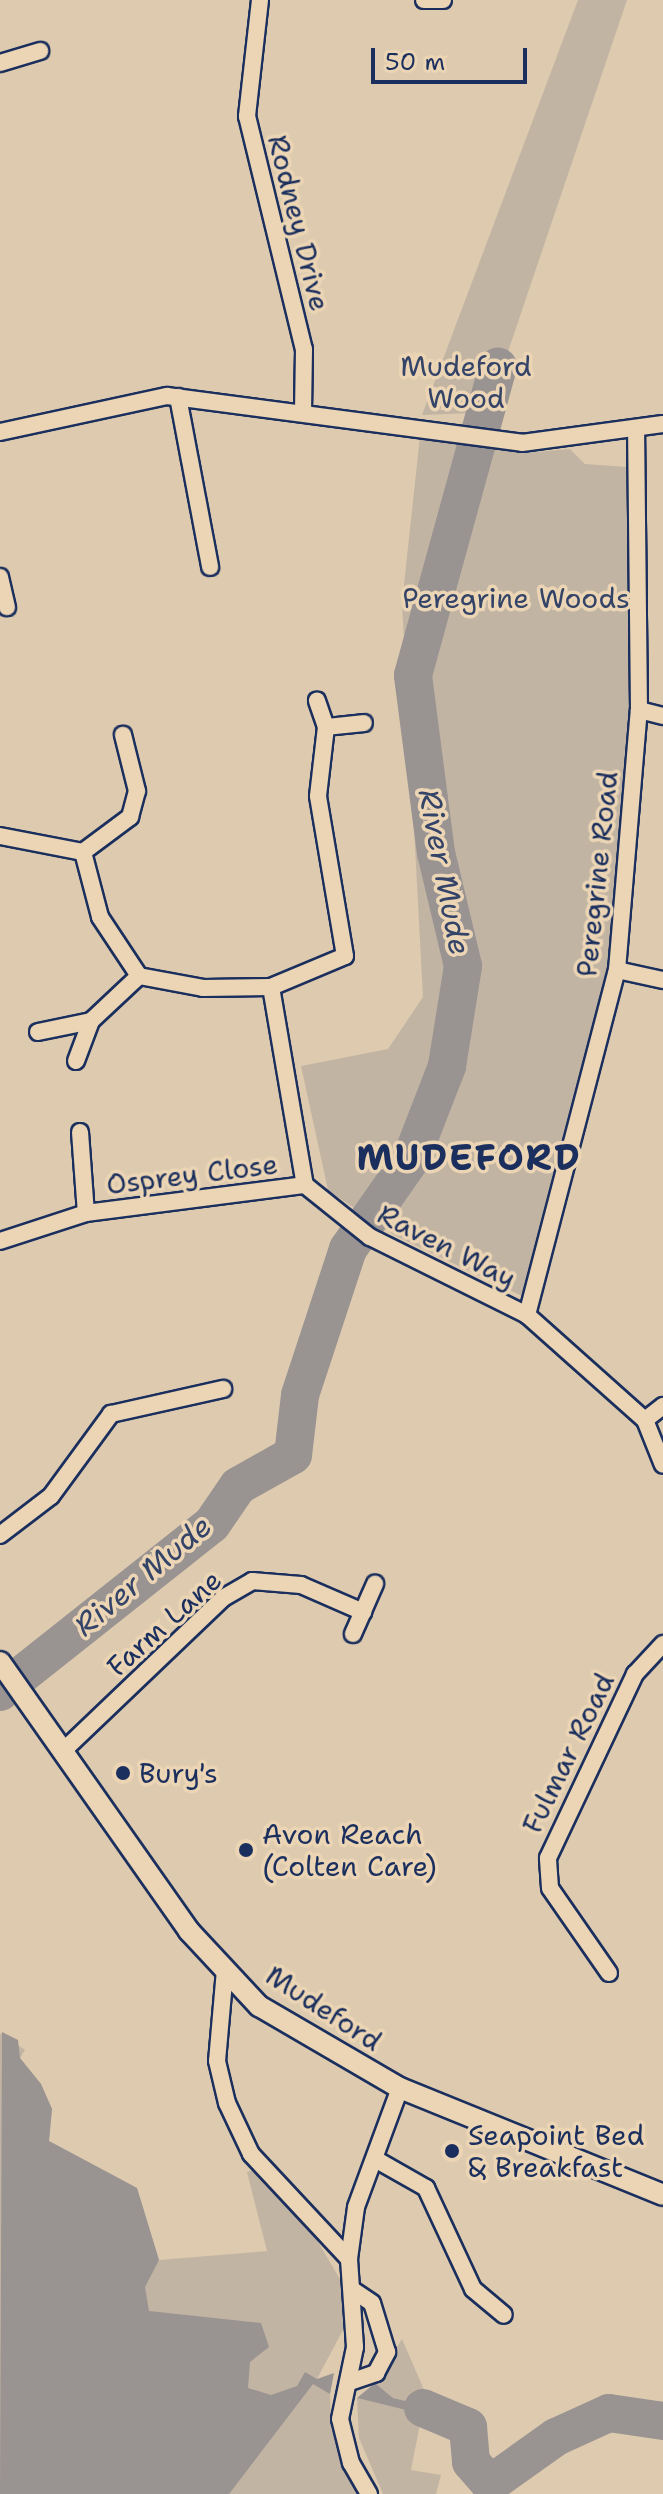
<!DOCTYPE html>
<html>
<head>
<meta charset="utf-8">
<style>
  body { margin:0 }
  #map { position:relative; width:663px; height:2494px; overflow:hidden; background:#decbaf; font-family:"Shantell Sans",sans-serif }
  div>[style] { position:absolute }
  .green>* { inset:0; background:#c2b4a3 }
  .water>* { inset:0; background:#999392 }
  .river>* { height:38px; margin:-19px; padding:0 19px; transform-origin:19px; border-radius:19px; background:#999392 }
  .roads { filter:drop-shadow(2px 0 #1b2f5e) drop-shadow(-2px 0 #1b2f5e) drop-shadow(0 2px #1b2f5e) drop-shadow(0 -2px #1b2f5e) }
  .minor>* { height:16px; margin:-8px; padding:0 8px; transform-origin:8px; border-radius:8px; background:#ebd5b4 }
  .tertiary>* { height:20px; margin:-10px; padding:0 10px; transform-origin:10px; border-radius:10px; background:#ebd5b4 }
  .dots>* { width:22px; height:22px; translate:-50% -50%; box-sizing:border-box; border:4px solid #ebd5b4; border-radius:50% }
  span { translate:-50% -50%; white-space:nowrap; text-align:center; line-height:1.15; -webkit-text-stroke:7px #ebd5b4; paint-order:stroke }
  .street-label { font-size:28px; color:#1b2f5e }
  .park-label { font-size:28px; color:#344368 }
  .poi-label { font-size:28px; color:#1b2f5e }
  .left { translate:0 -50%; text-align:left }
  .water-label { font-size:30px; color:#344368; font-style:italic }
  .district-label { font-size:36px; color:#1b2f5e; font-weight:700; letter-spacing:2px }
  .scale { position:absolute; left:371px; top:48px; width:156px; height:36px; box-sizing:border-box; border:4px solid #1b2f5e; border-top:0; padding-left:10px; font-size:24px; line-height:28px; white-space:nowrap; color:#1b2f5e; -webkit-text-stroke:6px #ebd5b4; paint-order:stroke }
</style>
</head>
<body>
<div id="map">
  <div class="green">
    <div style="clip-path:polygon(578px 0,627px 0,494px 393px,499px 412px,422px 415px)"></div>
    <div style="clip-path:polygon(420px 436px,525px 453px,570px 449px,585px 464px,627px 467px,631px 707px,608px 969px,522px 1296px,394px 1235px,328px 1190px,301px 1066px,388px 1049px,423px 997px,402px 603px)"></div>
    <div style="clip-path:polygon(0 2033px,25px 2050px,20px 2058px,41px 2084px,52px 2109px,49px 2141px,137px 2188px,159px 2260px,267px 2251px,247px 2172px,254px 2170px,311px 2230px,344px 2286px,344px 2328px,317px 2379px,330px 2394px,331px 2429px,363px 2494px,0 2494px)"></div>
    <div style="clip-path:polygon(402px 2339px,425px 2392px,423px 2405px,393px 2398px,375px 2383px)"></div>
    <div style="clip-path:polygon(357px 2398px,422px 2414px,411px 2470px,441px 2475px,436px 2494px,383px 2494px,359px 2438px)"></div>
  </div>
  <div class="water">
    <div style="clip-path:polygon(2px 2032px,18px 2040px,20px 2058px,41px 2084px,52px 2109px,49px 2141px,137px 2188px,159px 2260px,145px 2287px,149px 2311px,261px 2323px,269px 2347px,250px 2362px,248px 2388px,271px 2395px,297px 2386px,305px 2372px,317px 2379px,334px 2373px,330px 2394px,313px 2384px,229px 2494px,0 2494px)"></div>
    <div style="clip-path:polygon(375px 2383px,393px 2398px,423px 2405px,422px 2414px,357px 2398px)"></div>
  </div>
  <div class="river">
    <div style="left:0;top:1692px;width:270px;rotate:-38.4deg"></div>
    <div style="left:212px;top:1524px;width:46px;rotate:-55.6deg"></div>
    <div style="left:238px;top:1486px;width:63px;rotate:-29.4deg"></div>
    <div style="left:293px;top:1455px;width:60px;rotate:-83.3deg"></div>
    <div style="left:300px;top:1395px;width:154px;rotate:-71.8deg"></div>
    <div style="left:348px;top:1249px;width:110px;rotate:-55deg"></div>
    <div style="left:411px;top:1159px;width:100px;rotate:-68.8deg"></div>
    <div style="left:447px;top:1066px;width:101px;rotate:-80.9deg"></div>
    <div style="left:463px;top:966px;width:116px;rotate:-103.4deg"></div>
    <div style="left:436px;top:853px;width:179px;rotate:-97.4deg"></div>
    <div style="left:413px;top:675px;width:320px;rotate:-74.6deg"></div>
    <div style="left:423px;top:2408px;width:49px;rotate:22.9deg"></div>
    <div style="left:468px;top:2427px;width:35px;rotate:85deg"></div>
    <div style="left:471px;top:2462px;width:29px;rotate:49deg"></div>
    <div style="left:490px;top:2484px;width:81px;rotate:-35.5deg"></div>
    <div style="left:556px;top:2437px;width:58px;rotate:-24.4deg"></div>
    <div style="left:609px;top:2413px;width:55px;rotate:8.4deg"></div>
  </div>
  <div class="roads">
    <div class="minor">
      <div style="left:260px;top:0;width:117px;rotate:96.4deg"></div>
      <div style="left:247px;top:116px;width:240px;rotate:76.3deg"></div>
      <div style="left:304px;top:349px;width:61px;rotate:90.9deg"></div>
      <div style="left:424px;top:0;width:19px"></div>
      <div style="left:0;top:63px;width:42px;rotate:-16.7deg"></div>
      <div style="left:178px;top:397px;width:173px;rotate:79.3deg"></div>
      <div style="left:0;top:432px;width:171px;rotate:-12.2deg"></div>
      <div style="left:167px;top:396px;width:358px;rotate:7.5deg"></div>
      <div style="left:522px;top:443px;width:142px;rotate:-7.7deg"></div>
      <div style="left:0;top:577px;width:31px;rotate:77deg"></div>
      <div style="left:639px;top:710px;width:25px;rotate:14deg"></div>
      <div style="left:326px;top:727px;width:38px;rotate:-6deg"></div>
      <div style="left:0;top:836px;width:85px;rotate:10.9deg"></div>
      <div style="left:83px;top:852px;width:67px;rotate:75.3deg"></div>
      <div style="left:100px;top:917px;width:71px;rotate:56.5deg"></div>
      <div style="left:139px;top:976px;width:65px;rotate:10.6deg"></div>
      <div style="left:203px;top:988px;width:68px;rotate:-0.8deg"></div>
      <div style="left:271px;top:987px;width:80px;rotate:-22.7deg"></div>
      <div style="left:345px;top:956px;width:162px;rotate:-99.6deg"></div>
      <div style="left:318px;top:796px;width:69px;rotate:-83.4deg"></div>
      <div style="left:326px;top:727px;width:28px;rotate:-109deg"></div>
      <div style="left:83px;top:852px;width:59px;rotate:-36.7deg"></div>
      <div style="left:130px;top:817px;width:27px;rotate:-75deg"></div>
      <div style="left:137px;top:791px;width:58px;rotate:-104deg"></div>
      <div style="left:617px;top:970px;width:47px;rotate:12.3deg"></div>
      <div style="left:271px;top:987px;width:201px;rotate:80.3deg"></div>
      <div style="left:305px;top:1185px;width:83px;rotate:38.7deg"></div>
      <div style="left:370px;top:1237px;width:175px;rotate:26.4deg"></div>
      <div style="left:527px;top:1315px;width:158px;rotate:41.7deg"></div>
      <div style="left:645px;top:1420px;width:48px;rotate:68.2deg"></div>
      <div style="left:38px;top:1032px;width:54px;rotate:-11.7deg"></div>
      <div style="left:91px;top:1021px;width:66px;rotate:-43.2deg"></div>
      <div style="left:76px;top:1061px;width:43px;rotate:-69.4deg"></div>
      <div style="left:80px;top:1132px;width:81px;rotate:85.8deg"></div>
      <div style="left:0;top:1241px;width:90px;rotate:-18deg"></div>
      <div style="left:86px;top:1213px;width:221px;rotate:-7.3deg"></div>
      <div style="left:527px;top:1315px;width:357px;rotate:-75.4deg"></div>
      <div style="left:617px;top:970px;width:261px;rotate:-85.2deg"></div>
      <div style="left:639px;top:710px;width:282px;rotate:-90.6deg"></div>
      <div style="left:645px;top:1420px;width:23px;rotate:-38deg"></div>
      <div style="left:0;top:1535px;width:64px;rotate:-37.4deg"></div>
      <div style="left:51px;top:1496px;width:102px;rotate:-53.8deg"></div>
      <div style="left:111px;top:1414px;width:115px;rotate:-12.6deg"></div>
      <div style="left:353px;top:1634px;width:55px;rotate:-66.3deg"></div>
      <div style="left:62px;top:1752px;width:223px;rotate:-43.7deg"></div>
      <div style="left:223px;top:1598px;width:34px;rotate:-30deg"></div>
      <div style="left:252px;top:1581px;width:49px;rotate:4.7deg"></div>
      <div style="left:301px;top:1585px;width:68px;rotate:23.5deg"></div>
      <div style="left:225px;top:1970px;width:91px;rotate:95deg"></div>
      <div style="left:217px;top:2061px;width:43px;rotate:76.6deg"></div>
      <div style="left:227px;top:2103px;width:56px;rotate:64.8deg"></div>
      <div style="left:251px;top:2154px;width:144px;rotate:47deg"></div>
      <div style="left:609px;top:1973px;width:103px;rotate:-124.8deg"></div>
      <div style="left:550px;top:1888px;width:30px;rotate:-94deg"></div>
      <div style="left:548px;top:1858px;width:204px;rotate:-64.7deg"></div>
      <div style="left:635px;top:1674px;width:41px;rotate:-47deg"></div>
      <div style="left:375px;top:2159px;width:59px;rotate:29.6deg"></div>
      <div style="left:426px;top:2188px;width:111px;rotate:65deg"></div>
      <div style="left:473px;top:2289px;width:40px;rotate:40deg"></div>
      <div style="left:350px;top:2382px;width:28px;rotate:-19deg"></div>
      <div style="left:376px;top:2373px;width:24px;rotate:-62deg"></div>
      <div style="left:387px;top:2352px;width:51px;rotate:-107deg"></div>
      <div style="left:372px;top:2303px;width:23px;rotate:-146deg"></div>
      <div style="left:369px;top:2494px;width:36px;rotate:-120deg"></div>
      <div style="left:351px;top:2463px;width:45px;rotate:-104deg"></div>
      <div style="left:340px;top:2419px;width:74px;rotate:-78.2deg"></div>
      <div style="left:355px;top:2347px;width:88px;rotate:-93.9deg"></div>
      <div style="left:349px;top:2259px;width:52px;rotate:-82.3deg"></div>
      <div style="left:356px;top:2207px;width:127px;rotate:-69.7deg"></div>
    </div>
    <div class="tertiary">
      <div style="left:0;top:1662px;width:329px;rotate:54.9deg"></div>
      <div style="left:189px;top:1931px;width:103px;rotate:47deg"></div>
      <div style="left:259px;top:2006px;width:163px;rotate:30.2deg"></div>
      <div style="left:400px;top:2088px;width:284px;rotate:22.1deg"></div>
    </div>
  </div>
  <div class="dots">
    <div style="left:123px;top:1773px;background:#1b2f5e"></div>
    <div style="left:246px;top:1850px;background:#1b2f5e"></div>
    <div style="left:452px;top:2151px;background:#1b2f5e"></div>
  </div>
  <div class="street-label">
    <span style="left:299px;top:223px;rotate:76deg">Rodney Drive</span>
    <span style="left:597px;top:874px;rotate:-84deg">Peregrine Road</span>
    <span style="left:192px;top:1174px;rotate:-7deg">Osprey Close</span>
    <span style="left:447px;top:1246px;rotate:27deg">Raven Way</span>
    <span style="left:164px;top:1623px;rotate:-42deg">Farm Lane</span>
    <span style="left:568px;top:1753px;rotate:-64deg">Fulmar Road</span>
    <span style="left:324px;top:2008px;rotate:33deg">Mudeford</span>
  </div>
  <div class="park-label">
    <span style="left:466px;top:382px">Mudeford<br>Wood</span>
    <span style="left:516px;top:598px">Peregrine Woods</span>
  </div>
  <div class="poi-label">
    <span class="left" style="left:139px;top:1773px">Bury's</span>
    <span class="left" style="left:262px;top:1850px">Avon Reach<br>(Colten Care)</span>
    <span class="left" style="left:468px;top:2151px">Seapoint Bed<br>&amp; Breakfast</span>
  </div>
  <div class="water-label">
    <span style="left:444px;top:872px;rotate:79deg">River Mude</span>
    <span style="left:143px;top:1576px;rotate:-40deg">River Mude</span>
  </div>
  <div class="district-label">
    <span style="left:469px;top:1158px">MUDEFORD</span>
  </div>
  <div class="scale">50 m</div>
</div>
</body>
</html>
